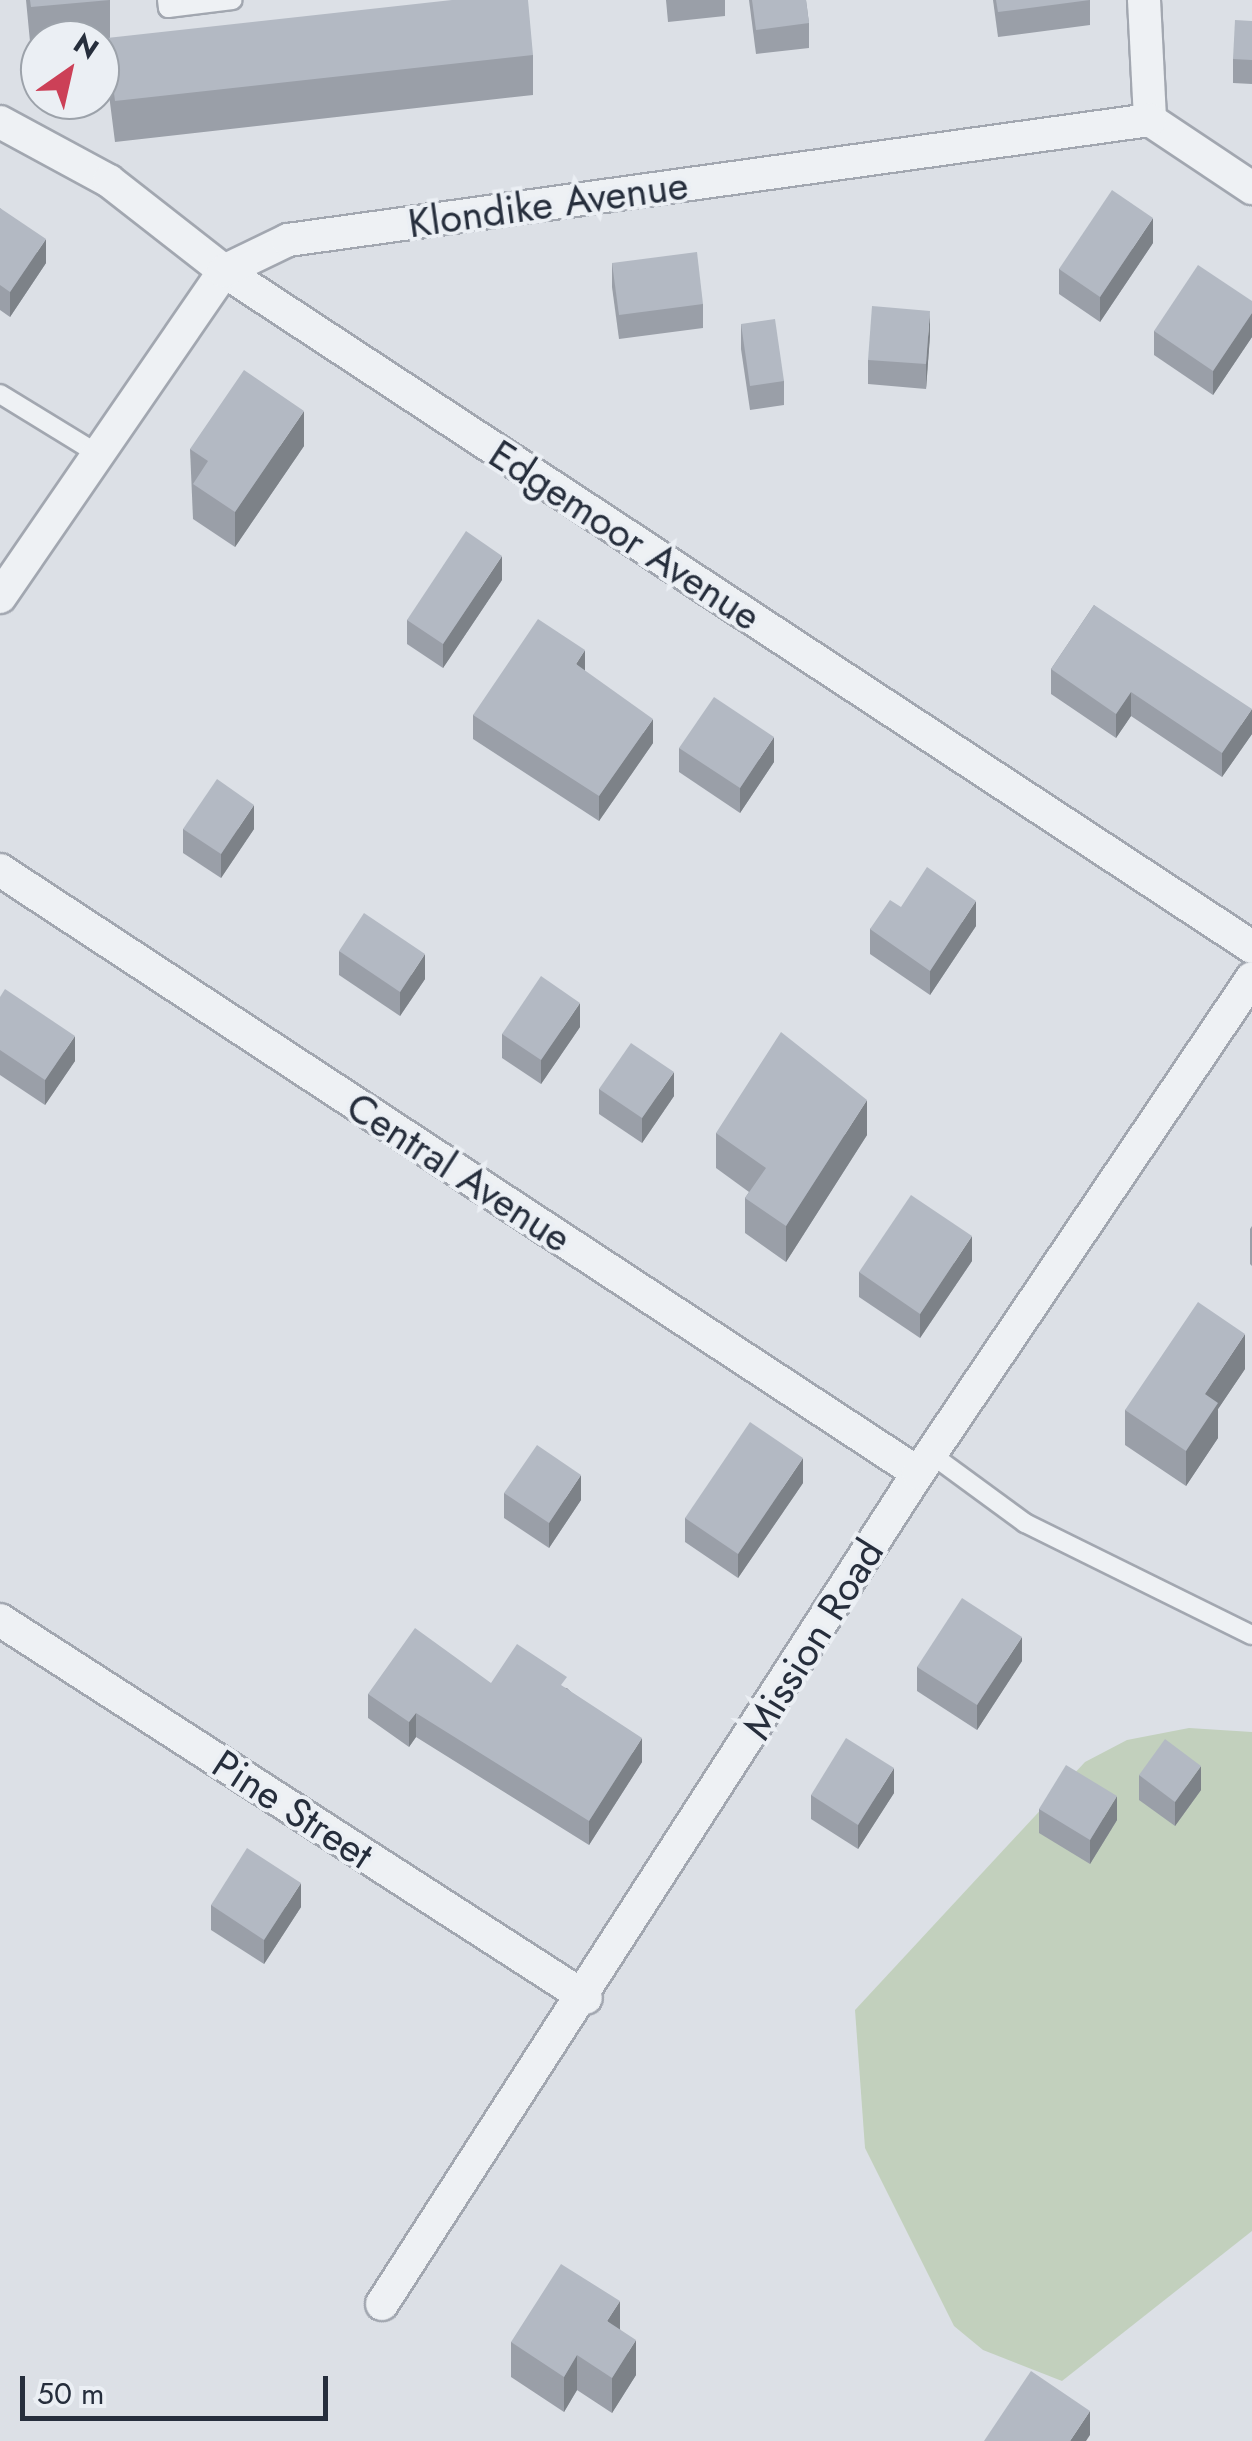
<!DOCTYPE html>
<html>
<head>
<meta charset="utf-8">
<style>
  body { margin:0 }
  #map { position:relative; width:1252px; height:2441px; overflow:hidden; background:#dce0e6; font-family:Jost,sans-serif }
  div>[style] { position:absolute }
  .green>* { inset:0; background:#c2d0bd }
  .roads { filter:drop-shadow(2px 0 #a2a7b0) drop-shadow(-2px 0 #a2a7b0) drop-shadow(0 2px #a2a7b0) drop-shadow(0 -2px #a2a7b0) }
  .service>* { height:18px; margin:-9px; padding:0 9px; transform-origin:9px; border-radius:9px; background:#eef1f4 }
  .minor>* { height:32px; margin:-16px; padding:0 16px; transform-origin:16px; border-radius:16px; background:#eef1f4 }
  .wall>* { inset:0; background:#9a9fa8 }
  .shaded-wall>* { inset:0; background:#7d8288 }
  .building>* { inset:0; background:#b3b9c3 }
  span { translate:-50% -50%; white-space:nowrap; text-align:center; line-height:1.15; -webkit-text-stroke:8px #ebeff4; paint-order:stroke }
  .street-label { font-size:40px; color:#262e3c }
  .north { position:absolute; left:20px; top:20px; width:100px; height:100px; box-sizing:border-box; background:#ebeff4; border:2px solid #9ca2aa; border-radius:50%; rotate:34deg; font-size:28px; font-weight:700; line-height:40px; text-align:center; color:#262e3c }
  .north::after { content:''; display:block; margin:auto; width:35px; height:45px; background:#cc4057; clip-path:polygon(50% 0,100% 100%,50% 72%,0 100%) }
  .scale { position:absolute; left:20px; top:2376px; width:308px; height:45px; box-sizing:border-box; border:5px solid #262e3c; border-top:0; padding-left:12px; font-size:30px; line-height:35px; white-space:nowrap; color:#262e3c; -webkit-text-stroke:8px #ebeff4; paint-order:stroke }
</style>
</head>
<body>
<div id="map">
  <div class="green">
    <div style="clip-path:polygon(1189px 1728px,1252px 1732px,1252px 2231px,1062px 2381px,983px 2350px,954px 2326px,865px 2148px,855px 2010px,1085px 1762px,1127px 1740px)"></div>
  </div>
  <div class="roads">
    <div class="service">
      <div style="left:167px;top:0;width:8px;rotate:83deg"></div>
      <div style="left:168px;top:8px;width:65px;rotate:-7deg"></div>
      <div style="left:0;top:394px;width:115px;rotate:31.5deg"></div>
      <div style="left:931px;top:1454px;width:117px;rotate:36.3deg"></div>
      <div style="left:1025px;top:1523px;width:253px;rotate:26.3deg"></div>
    </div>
    <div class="minor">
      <div style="left:1144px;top:0;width:120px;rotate:87.1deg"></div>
      <div style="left:1150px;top:120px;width:123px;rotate:33.7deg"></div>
      <div style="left:0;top:122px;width:124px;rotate:28.4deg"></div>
      <div style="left:109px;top:181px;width:146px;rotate:38deg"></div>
      <div style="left:224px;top:271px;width:1230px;rotate:33.33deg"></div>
      <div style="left:0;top:597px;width:396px;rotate:-55.5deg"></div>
      <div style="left:224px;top:271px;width:71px;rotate:-25.8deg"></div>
      <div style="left:288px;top:240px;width:870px;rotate:-7.93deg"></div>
      <div style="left:0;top:870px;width:1098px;rotate:33.3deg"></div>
      <div style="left:0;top:1620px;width:697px;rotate:32.82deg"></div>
      <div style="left:382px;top:2304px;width:989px;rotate:-57.18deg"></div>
      <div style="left:918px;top:1473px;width:597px;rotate:-55.99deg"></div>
    </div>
  </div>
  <div class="wall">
    <div style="clip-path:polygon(26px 0,110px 0,110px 38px,533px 55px,533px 95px,115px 142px,107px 79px,107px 45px,100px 46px,100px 40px,40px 40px,40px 51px,31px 52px)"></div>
    <div style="clip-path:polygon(666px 0,725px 0,725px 16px,668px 22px)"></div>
    <div style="clip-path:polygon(749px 0,806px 0,809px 23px,809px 48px,756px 54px)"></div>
    <div style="clip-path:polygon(993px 0,1090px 0,1090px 25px,998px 37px)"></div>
    <div style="clip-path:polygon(1252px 21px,1252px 84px,1233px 83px,1233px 59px)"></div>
    <div style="clip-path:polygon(0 208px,46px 263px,10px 317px,0 310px)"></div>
    <div style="clip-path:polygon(1153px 243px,1100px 322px,1059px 294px,1059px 269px)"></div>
    <div style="clip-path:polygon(612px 263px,703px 304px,703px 328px,619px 339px,612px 287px)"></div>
    <div style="clip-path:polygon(1252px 301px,1252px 337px,1213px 395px,1154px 355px,1154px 331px)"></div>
    <div style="clip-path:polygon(741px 324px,784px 381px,784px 405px,750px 410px,741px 349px)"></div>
    <div style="clip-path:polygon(930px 335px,926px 389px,868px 384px,868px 360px)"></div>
    <div style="clip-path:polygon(304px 446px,235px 547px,193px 519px,190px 449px)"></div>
    <div style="clip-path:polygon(502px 580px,443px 668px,407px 644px,407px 620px)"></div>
    <div style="clip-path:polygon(1094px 605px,1252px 734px,1222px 777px,1131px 716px,1116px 738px,1051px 694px,1051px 669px)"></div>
    <div style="clip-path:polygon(585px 671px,653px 743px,599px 821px,473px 739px,473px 715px)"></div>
    <div style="clip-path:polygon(679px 748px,774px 762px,740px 813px,679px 772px)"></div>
    <div style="clip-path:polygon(183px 829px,254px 829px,221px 878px,183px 853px)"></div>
    <div style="clip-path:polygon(901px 907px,976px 926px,930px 995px,870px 954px,870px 929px)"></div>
    <div style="clip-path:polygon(339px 951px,425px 979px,400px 1016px,339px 975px)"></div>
    <div style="clip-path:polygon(0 997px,75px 1061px,45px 1105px,0 1075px)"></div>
    <div style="clip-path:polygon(580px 1027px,541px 1084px,502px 1058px,502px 1034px)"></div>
    <div style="clip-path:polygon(599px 1089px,674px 1096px,642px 1143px,599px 1114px)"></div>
    <div style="clip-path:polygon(716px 1133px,867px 1135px,786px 1262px,745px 1233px,745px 1198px,749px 1192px,716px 1168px)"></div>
    <div style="clip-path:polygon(1252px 1226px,1252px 1266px,1250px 1264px,1250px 1229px)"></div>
    <div style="clip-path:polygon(972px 1261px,920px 1338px,859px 1297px,859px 1272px)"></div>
    <div style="clip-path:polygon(1245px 1369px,1218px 1409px,1218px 1438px,1186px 1486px,1125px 1445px,1125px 1410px)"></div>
    <div style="clip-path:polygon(803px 1483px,738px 1578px,685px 1542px,685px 1518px)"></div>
    <div style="clip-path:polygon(504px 1493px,581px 1500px,549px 1548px,504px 1518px)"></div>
    <div style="clip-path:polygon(1022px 1661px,977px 1730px,917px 1691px,917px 1667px)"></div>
    <div style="clip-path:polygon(491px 1683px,567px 1688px,642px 1762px,589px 1845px,416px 1737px,409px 1747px,368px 1718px,368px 1694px)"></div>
    <div style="clip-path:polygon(1139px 1775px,1201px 1790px,1175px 1826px,1139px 1800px)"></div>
    <div style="clip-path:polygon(894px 1793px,858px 1849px,811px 1819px,811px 1795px)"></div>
    <div style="clip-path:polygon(1039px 1809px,1117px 1820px,1090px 1864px,1039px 1833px)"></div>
    <div style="clip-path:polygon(211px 1905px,301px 1907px,264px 1964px,211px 1930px)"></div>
    <div style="clip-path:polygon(620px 2329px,636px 2375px,612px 2413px,577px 2390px,564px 2412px,511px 2377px,511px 2342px)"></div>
  </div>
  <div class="shaded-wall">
    <div style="clip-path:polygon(1153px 218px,1153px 243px,1100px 322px,1100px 297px)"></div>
    <div style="clip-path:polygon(46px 239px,46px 263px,10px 317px,10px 292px)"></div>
    <div style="clip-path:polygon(930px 311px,930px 335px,926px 389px,926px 364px)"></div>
    <div style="clip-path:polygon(1252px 313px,1252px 337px,1213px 395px,1213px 371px)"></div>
    <div style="clip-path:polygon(304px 411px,304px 446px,235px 547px,235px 512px)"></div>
    <div style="clip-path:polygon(502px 556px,502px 580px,443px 668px,443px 644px)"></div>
    <div style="clip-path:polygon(585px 650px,585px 675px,576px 664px)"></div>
    <div style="clip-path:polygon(1131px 692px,1131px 716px,1116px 738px,1116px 714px)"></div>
    <div style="clip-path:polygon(1252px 709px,1252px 734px,1222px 777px,1222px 753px)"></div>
    <div style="clip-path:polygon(653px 719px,653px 743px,599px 821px,599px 796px)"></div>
    <div style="clip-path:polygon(774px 737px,774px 762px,740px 813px,740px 788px)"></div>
    <div style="clip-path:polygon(254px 805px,254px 829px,221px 878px,221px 854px)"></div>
    <div style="clip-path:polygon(976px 901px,976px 926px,930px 995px,930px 971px)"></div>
    <div style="clip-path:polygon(425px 954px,425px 979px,400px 1016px,400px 992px)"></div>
    <div style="clip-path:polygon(580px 1003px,580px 1027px,541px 1084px,541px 1060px)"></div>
    <div style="clip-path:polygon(75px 1036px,75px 1061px,45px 1105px,45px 1080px)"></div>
    <div style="clip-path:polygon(674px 1072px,674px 1096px,642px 1143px,642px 1118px)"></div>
    <div style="clip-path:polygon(867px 1100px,867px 1135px,786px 1262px,786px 1226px)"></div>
    <div style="clip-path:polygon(972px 1236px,972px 1261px,920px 1338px,920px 1314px)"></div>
    <div style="clip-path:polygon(1245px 1334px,1245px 1369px,1218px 1409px,1218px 1438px,1186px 1486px,1186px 1451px,1205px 1394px)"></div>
    <div style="clip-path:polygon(803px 1458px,803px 1483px,738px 1578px,738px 1554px)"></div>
    <div style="clip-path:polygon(581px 1475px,581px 1500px,549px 1548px,549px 1523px)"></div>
    <div style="clip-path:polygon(1022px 1637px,1022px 1661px,977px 1730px,977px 1705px)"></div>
    <div style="clip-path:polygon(416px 1713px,416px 1737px,409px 1747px,409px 1722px)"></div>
    <div style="clip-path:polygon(642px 1738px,642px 1762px,589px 1845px,589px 1821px)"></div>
    <div style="clip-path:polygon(1201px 1766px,1201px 1790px,1175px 1826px,1175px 1802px)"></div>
    <div style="clip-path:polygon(894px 1768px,894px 1793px,858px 1849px,858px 1825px)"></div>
    <div style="clip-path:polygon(1117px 1796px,1117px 1820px,1090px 1864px,1090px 1840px)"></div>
    <div style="clip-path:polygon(301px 1883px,301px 1907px,264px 1964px,264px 1940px)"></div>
    <div style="clip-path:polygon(620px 2301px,620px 2336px,607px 2321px)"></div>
    <div style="clip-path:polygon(636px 2340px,636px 2375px,612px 2413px,612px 2378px)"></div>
    <div style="clip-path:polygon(577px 2355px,577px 2390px,564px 2412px,564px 2377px)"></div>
    <div style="clip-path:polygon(1090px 2411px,1090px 2435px,1086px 2441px,1070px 2441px)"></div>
  </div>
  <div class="building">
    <div style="clip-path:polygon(30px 0,110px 0,31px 7px)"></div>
    <div style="clip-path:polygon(452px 0,528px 0,533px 55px,115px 101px,107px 38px)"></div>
    <div style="clip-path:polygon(752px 0,806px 0,809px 23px,756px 30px)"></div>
    <div style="clip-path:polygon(996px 0,1090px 0,998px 12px)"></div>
    <div style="clip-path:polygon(1235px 20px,1252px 21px,1252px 60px,1233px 59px)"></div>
    <div style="clip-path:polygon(1112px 190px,1153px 218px,1100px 297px,1059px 269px)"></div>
    <div style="clip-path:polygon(0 208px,46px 239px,10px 292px,0 285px)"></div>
    <div style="clip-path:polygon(697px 252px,703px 304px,619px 315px,612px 263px)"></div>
    <div style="clip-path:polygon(1198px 265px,1252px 301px,1252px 313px,1213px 371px,1154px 331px)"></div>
    <div style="clip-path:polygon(872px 306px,930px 311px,926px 364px,868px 360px)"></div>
    <div style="clip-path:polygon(775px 319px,784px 381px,750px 386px,741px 324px)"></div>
    <div style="clip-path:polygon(244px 370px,304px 411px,235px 512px,193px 484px,208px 461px,190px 449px)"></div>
    <div style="clip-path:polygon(466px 531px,502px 556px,443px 644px,407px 620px)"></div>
    <div style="clip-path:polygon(1094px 605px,1252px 709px,1222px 753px,1131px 692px,1116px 714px,1051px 669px)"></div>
    <div style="clip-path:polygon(538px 619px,585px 650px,576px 664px,653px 719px,599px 796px,473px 715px)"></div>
    <div style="clip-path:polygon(714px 697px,774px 737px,740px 788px,679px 748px)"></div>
    <div style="clip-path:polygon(217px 779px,254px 805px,221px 854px,183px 829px)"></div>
    <div style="clip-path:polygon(927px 867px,976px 901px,930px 971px,870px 929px,890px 900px,901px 907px)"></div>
    <div style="clip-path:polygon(364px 913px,425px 954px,400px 992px,339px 951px)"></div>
    <div style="clip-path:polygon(541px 976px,580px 1003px,541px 1060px,502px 1034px)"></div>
    <div style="clip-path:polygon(5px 989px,75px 1036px,45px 1080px,0 1050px,0 997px)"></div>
    <div style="clip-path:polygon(781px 1032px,867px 1100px,786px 1226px,745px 1198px,766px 1168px,716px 1133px)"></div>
    <div style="clip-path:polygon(631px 1043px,674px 1072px,642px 1118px,599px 1089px)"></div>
    <div style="clip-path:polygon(911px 1195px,972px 1236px,920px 1314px,859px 1272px)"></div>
    <div style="clip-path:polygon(1198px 1302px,1245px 1334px,1205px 1394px,1218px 1403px,1186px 1451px,1125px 1410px)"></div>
    <div style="clip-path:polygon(750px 1422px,803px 1458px,738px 1554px,685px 1518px)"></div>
    <div style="clip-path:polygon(537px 1445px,581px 1475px,549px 1523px,504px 1493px)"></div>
    <div style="clip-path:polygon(962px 1598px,1022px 1637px,977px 1705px,917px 1667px)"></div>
    <div style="clip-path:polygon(415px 1628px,491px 1683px,517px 1644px,567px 1677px,561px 1685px,642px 1738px,589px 1821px,416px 1713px,409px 1722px,368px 1694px)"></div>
    <div style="clip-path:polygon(846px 1738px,894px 1768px,858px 1825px,811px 1795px)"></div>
    <div style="clip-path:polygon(1165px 1739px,1201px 1766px,1175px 1802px,1139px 1775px)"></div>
    <div style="clip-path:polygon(1066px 1765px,1117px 1796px,1090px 1840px,1039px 1809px)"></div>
    <div style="clip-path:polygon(247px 1848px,301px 1883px,264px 1940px,211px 1905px)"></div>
    <div style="clip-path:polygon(561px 2264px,620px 2301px,607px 2321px,636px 2340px,612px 2378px,577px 2355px,564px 2377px,511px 2342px)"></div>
    <div style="clip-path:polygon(1031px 2371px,1090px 2411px,1070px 2441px,984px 2441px)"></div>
  </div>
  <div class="street-label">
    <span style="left:548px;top:204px;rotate:-8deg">Klondike Avenue</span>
    <span style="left:625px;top:535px;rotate:33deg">Edgemoor Avenue</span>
    <span style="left:459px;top:1172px;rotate:33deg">Central Avenue</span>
    <span style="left:813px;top:1639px;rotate:-58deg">Mission Road</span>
    <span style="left:293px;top:1809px;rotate:33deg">Pine Street</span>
  </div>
  <div class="north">N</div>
  <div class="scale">50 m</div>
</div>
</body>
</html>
